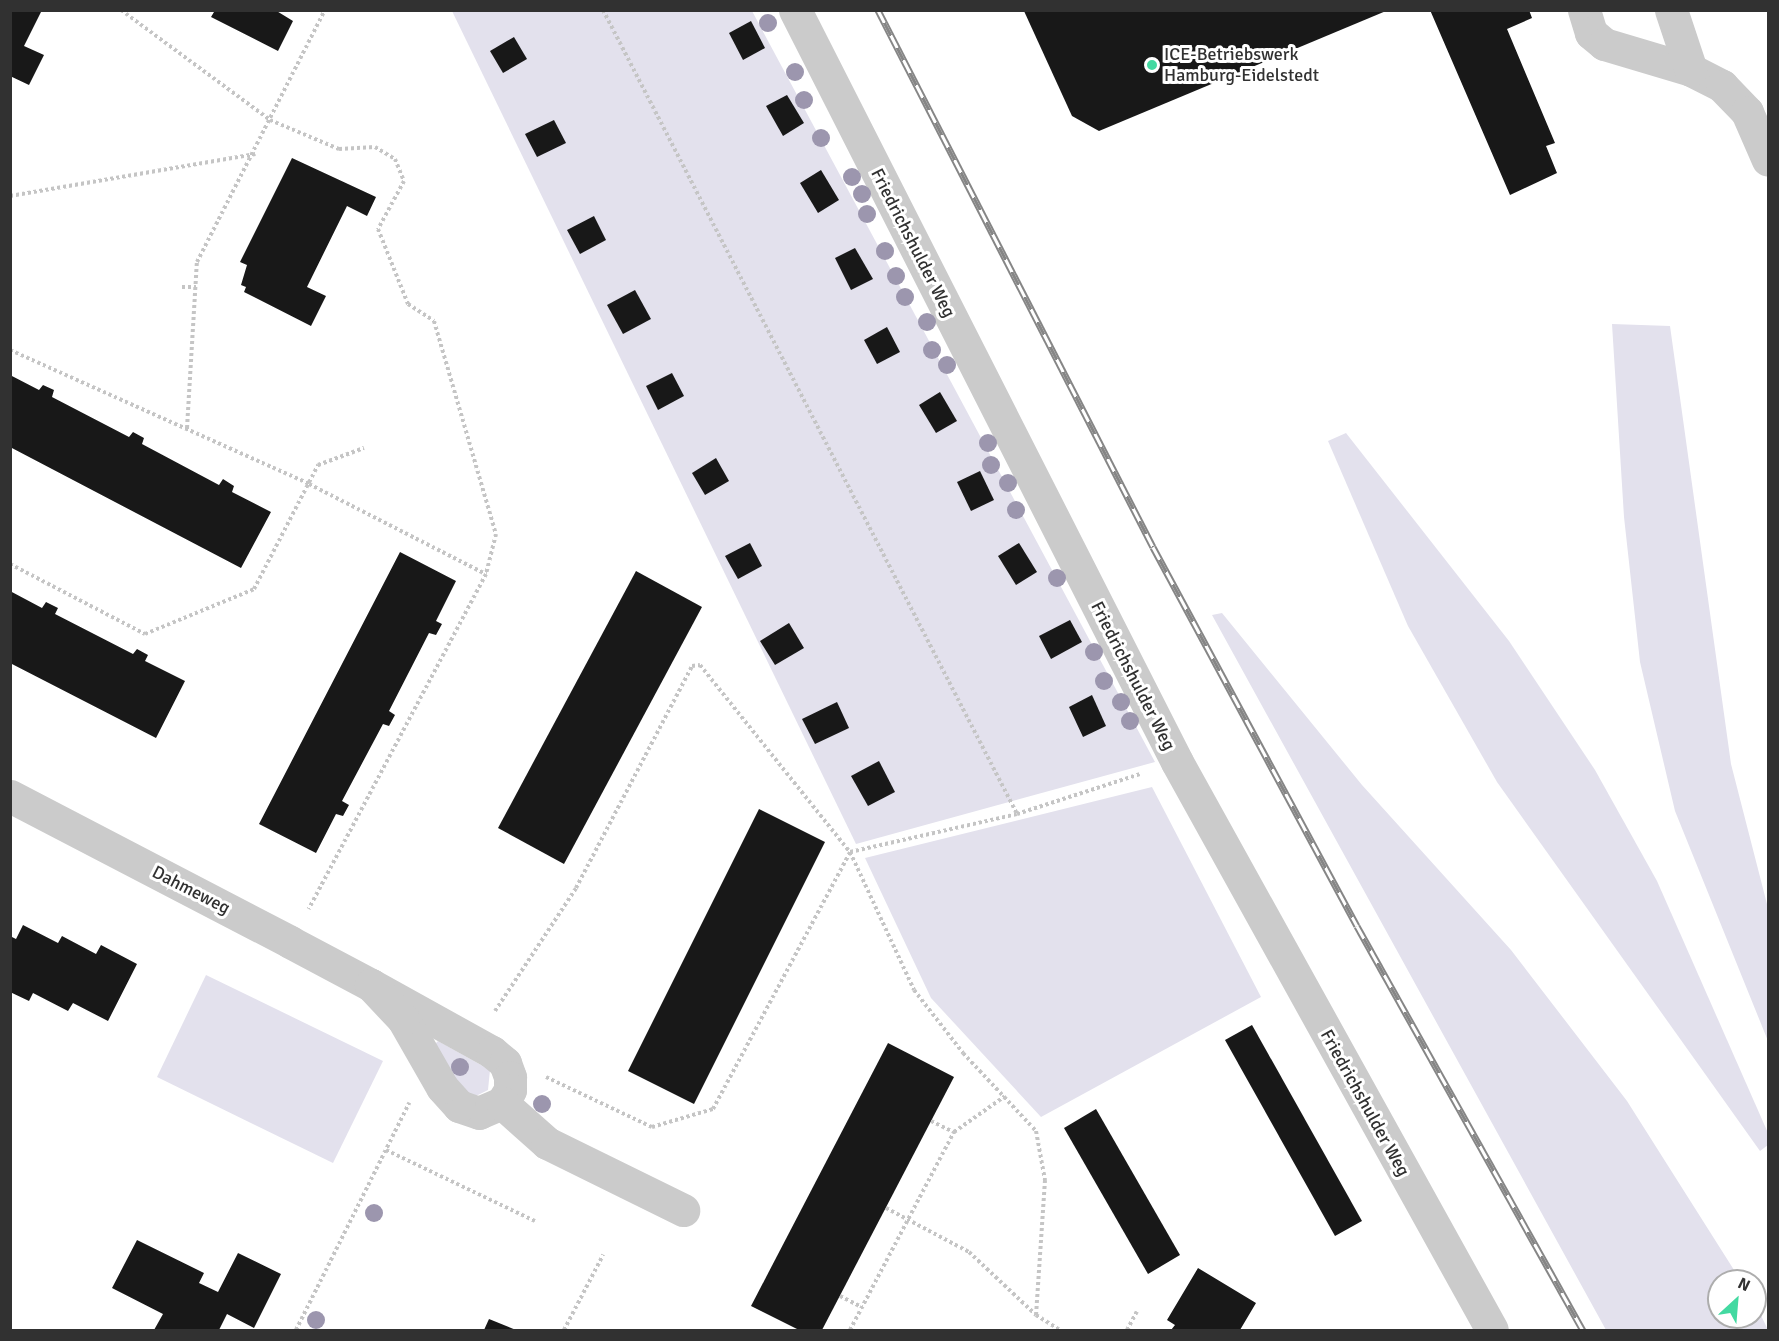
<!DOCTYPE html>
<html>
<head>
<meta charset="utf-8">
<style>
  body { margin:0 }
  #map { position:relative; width:1779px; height:1341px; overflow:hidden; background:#fff; font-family:Signika,sans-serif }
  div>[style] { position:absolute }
  .green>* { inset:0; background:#e3e1ed }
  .building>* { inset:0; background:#181818 }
  .path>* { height:4px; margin-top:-2px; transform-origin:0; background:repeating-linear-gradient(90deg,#c5c5c5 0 3px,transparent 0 6px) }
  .minor>* { height:33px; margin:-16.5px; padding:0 16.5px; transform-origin:16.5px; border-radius:16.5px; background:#cbcbcb }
  .rail>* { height:7px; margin-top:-3.5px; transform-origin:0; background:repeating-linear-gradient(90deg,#fff 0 14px,#868686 0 28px); box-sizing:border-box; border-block:2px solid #868686 }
  .trees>* { width:18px; height:18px; margin:-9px; border-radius:50%; background:#9c96ae }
  .dots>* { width:16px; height:16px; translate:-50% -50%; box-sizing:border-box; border:3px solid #fff; border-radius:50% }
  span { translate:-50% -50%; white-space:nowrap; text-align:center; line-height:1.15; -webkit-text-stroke:6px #fff; paint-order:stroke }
  .poi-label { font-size:18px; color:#313131 }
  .left { translate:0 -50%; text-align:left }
  .street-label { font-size:18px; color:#313131 }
  .frame { position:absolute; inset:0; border:12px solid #313131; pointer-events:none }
  .north { position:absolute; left:1707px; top:1269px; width:60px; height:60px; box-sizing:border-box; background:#fff; border:2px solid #adadad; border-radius:50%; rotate:26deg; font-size:16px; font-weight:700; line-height:24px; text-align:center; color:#313131 }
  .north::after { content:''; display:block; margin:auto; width:21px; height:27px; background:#43d9a1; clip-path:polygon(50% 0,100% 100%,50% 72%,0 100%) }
</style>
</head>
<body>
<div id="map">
  <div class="green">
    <div style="clip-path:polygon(452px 11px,752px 11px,1155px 762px,856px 844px)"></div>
    <div style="clip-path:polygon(1612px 324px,1670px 326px,1731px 764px,1768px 908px,1768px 1041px,1675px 811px,1640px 662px,1624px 517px)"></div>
    <div style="clip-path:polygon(1346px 433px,1509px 641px,1595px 770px,1657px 881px,1768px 1133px,1768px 1145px,1760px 1151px,1497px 782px,1408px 626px,1328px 441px)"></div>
    <div style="clip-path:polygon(1222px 613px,1362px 785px,1511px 950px,1627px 1101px,1741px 1281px,1719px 1281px,1719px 1317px,1755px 1317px,1755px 1303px,1768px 1330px,1606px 1330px,1212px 615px)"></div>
    <div style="clip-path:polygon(1152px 787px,1261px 997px,1041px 1117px,931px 998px,865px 858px)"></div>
    <div style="clip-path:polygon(206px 975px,383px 1061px,333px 1163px,157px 1077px)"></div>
    <div style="clip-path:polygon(438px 1041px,490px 1070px,488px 1090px,476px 1096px,463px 1091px,434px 1045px)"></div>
  </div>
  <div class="building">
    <div style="clip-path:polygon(10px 10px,42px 10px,24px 46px,44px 55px,29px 85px,10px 76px)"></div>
    <div style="clip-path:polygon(210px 10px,275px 10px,293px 21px,278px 51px,211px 17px,214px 12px)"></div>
    <div style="clip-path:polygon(1430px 10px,1529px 10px,1532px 18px,1507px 29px,1555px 143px,1546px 146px,1557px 173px,1510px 195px)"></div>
    <div style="clip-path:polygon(1024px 11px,1386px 11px,1099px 131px,1072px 116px)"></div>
    <div style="clip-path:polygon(751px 21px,765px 48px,743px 60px,729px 33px)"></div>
    <div style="clip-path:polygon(514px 37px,527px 59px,503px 73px,490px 51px)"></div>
    <div style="clip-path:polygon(787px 95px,804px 123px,783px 136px,766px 106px)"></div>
    <div style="clip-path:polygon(554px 120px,566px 143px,537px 157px,525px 134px)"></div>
    <div style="clip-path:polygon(292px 158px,376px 197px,367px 216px,347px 206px,307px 287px,326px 296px,311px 326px,244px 292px,246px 287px,241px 285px,247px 265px,240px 262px)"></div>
    <div style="clip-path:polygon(821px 170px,839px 200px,818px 213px,800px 183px)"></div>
    <div style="clip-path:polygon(594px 216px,606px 240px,580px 254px,567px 230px)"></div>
    <div style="clip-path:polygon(855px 248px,873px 279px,851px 290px,835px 258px)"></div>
    <div style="clip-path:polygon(635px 290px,651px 319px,623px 334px,607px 305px)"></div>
    <div style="clip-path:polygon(887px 327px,900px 352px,877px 364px,864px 340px)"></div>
    <div style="clip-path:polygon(672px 373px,684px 396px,658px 410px,646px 386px)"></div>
    <div style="clip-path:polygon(10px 375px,39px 390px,43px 385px,54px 390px,52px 397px,129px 437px,133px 432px,144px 438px,142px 444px,219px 485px,223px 479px,234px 486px,232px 492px,271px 512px,241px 568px,10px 447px)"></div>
    <div style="clip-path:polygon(940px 392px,957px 421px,936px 433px,919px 405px)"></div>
    <div style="clip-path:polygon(716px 458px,729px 481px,705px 495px,692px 473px)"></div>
    <div style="clip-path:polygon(980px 471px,994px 500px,971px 511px,957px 482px)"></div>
    <div style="clip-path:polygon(750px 543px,762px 566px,738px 579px,725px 556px)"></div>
    <div style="clip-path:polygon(1019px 543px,1037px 572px,1016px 585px,998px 556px)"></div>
    <div style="clip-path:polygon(400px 552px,456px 581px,436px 621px,442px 624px,436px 635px,429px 633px,389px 711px,395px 715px,389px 726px,383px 724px,342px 801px,349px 805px,343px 816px,336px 814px,316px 853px,259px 824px)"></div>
    <div style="clip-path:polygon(636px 571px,702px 607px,564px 864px,498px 828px)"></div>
    <div style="clip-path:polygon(10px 591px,42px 608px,46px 602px,58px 608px,55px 614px,133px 654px,137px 649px,148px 655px,145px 661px,185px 681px,156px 738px,10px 663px)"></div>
    <div style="clip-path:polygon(1070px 620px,1082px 642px,1051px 659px,1039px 636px)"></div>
    <div style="clip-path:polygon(789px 623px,804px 648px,775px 665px,760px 641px)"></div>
    <div style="clip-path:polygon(1092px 695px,1106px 726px,1083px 737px,1069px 707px)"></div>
    <div style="clip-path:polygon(837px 702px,849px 728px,815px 744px,802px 719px)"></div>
    <div style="clip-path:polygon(879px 761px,895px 792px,868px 806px,851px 776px)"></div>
    <div style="clip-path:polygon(759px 809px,825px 842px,694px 1104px,628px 1071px)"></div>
    <div style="clip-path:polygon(23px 925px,58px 943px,62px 936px,96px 954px,101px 945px,137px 964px,108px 1021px,73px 1003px,68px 1011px,33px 993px,29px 1001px,10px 992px,10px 936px,16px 939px)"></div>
    <div style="clip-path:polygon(1252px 1025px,1362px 1221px,1335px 1236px,1225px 1040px)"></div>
    <div style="clip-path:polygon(888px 1043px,954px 1077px,822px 1330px,799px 1330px,751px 1306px)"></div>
    <div style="clip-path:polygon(1096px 1109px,1180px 1255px,1148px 1274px,1064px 1128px)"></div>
    <div style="clip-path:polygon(137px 1240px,204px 1273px,199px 1283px,218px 1292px,238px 1253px,281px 1274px,254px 1328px,227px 1314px,219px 1330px,154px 1330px,163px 1314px,112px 1288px)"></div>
    <div style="clip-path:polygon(1198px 1268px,1256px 1303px,1240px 1330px,1171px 1330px,1175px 1325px,1167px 1320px)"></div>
    <div style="clip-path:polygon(489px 1319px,516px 1330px,484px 1330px)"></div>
  </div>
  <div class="path">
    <div style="left:121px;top:10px;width:185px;rotate:36.4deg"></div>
    <div style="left:270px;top:120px;width:75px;rotate:22.8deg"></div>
    <div style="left:339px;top:149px;width:36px;rotate:-3deg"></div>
    <div style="left:375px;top:147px;width:23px;rotate:31deg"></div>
    <div style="left:395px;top:159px;width:24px;rotate:68deg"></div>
    <div style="left:404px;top:181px;width:55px;rotate:118.4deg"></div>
    <div style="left:378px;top:229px;width:81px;rotate:68.2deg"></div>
    <div style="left:408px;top:304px;width:31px;rotate:33deg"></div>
    <div style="left:434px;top:321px;width:222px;rotate:73.8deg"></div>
    <div style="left:496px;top:534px;width:41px;rotate:104deg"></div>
    <div style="left:603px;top:10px;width:904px;rotate:62.75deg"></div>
    <div style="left:10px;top:196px;width:249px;rotate:-9.7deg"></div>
    <div style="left:182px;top:287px;width:14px"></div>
    <div style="left:10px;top:350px;width:328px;rotate:24.1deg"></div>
    <div style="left:309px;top:484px;width:199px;rotate:27deg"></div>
    <div style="left:486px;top:574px;width:379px;rotate:117.9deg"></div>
    <div style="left:187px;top:428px;width:166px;rotate:-86.6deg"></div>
    <div style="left:197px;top:262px;width:283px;rotate:-63.1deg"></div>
    <div style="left:10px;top:564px;width:152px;rotate:27.4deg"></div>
    <div style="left:145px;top:634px;width:118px;rotate:-22.4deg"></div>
    <div style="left:254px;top:589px;width:140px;rotate:-62.7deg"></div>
    <div style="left:318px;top:465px;width:49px;rotate:-20.3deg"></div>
    <div style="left:495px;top:1011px;width:147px;rotate:-56.6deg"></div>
    <div style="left:576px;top:888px;width:250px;rotate:-62.4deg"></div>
    <div style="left:692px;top:666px;width:8px;rotate:-7deg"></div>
    <div style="left:700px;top:665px;width:240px;rotate:51.3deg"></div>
    <div style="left:850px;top:852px;width:152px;rotate:65.1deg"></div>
    <div style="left:914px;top:990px;width:80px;rotate:52.1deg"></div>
    <div style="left:963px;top:1053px;width:107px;rotate:46.9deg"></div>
    <div style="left:1036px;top:1131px;width:50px;rotate:79.6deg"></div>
    <div style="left:1045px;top:1180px;width:135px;rotate:93.8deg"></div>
    <div style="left:546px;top:1077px;width:117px;rotate:25.3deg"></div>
    <div style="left:652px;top:1127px;width:64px;rotate:-16.4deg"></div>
    <div style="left:713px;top:1109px;width:291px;rotate:-61.9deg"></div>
    <div style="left:850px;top:852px;width:171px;rotate:-12.8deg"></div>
    <div style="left:1017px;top:814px;width:129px;rotate:-18deg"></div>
    <div style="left:931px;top:1121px;width:25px;rotate:26deg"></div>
    <div style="left:386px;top:1150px;width:165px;rotate:25.5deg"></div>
    <div style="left:886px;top:1208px;width:94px;rotate:27.9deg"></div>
    <div style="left:969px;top:1252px;width:92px;rotate:43.2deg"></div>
    <div style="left:1036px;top:1315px;width:28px;rotate:32deg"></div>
    <div style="left:840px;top:1296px;width:25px;rotate:27deg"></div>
    <div style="left:296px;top:1330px;width:254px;rotate:-63.5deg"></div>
    <div style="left:564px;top:1330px;width:85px;rotate:-62.5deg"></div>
    <div style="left:850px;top:1330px;width:224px;rotate:-62.3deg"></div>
    <div style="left:954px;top:1132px;width:62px;rotate:-35.2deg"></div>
    <div style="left:1127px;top:1330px;width:21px;rotate:-62deg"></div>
  </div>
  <div class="minor">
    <div style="left:795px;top:10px;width:843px;rotate:63.07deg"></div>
    <div style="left:1177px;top:762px;width:649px;rotate:60.99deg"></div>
    <div style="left:1584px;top:10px;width:24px;rotate:73deg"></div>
    <div style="left:1591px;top:33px;width:17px;rotate:40deg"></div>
    <div style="left:1604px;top:44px;width:91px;rotate:16.6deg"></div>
    <div style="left:1691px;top:70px;width:35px;rotate:27deg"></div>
    <div style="left:1722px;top:86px;width:36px;rotate:46deg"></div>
    <div style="left:1747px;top:112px;width:52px;rotate:66.4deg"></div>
    <div style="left:1671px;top:10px;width:63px;rotate:71.6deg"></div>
    <div style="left:10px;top:796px;width:316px;rotate:27.5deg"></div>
    <div style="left:290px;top:942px;width:92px;rotate:28deg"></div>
    <div style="left:371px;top:985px;width:138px;rotate:29deg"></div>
    <div style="left:492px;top:1052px;width:17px;rotate:40deg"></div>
    <div style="left:505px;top:1063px;width:15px;rotate:70deg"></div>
    <div style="left:510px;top:1077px;width:13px;rotate:90deg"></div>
    <div style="left:510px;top:1090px;width:15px;rotate:122deg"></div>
    <div style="left:502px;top:1103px;width:25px;rotate:157deg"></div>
    <div style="left:479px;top:1113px;width:21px;rotate:-161deg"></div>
    <div style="left:459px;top:1106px;width:25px;rotate:-132deg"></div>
    <div style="left:442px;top:1087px;width:78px;rotate:-119.8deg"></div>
    <div style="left:403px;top:1019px;width:47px;rotate:-133.3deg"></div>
    <div style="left:502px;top:1103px;width:60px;rotate:41.6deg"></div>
    <div style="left:547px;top:1143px;width:152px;rotate:26.2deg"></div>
  </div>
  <div class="rail">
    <div style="left:878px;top:10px;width:603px;rotate:62.88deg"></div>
    <div style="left:1153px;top:547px;width:430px;rotate:61.7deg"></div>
    <div style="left:1357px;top:926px;width:463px;rotate:60.8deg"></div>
  </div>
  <div class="trees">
    <div style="left:768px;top:23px"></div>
    <div style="left:795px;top:72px"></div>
    <div style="left:804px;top:100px"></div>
    <div style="left:821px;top:138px"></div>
    <div style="left:852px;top:177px"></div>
    <div style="left:862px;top:194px"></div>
    <div style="left:867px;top:214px"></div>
    <div style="left:885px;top:251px"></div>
    <div style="left:896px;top:276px"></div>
    <div style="left:905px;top:297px"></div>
    <div style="left:927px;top:322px"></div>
    <div style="left:932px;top:350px"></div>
    <div style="left:947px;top:365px"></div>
    <div style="left:988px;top:443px"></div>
    <div style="left:991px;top:465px"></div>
    <div style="left:1008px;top:483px"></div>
    <div style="left:1016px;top:510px"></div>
    <div style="left:1057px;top:578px"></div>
    <div style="left:1094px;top:652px"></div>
    <div style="left:1104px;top:681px"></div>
    <div style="left:1121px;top:702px"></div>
    <div style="left:1130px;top:721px"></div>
    <div style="left:460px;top:1067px"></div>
    <div style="left:542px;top:1104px"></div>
    <div style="left:374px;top:1213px"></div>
    <div style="left:316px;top:1320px"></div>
  </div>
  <div class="dots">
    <div style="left:1152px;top:65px;background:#43d9a1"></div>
  </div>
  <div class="poi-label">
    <span class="left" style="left:1164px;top:65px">ICE-Betriebswerk<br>Hamburg-Eidelstedt</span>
  </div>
  <div class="street-label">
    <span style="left:913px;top:243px;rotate:63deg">Friedrichshulder Weg</span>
    <span style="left:1133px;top:676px;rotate:63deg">Friedrichshulder Weg</span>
    <span style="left:191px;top:890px;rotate:27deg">Dahmeweg</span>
    <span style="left:1365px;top:1103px;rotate:61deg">Friedrichshulder Weg</span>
  </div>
  <div class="frame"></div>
  <div class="north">N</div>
</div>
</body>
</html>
